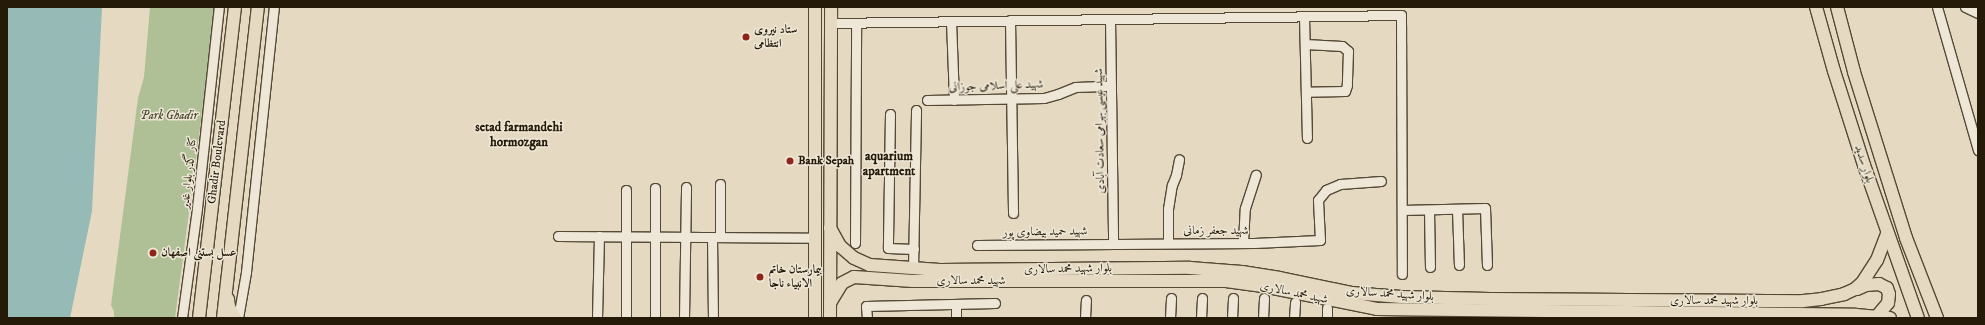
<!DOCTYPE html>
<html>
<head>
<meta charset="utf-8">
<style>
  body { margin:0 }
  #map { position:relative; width:1985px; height:325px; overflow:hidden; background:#e5dac1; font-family:"IM FELL DW Pica",Amiri,serif }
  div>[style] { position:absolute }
  .green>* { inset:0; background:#b0c096 }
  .water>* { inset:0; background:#96bab5 }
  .roads { filter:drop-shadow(1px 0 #554936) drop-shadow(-1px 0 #554936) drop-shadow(0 1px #554936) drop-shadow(0 -1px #554936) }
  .minor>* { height:9px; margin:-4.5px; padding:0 4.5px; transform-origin:4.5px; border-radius:4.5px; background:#eee7d7 }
  .major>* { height:12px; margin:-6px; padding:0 6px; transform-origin:6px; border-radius:6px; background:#e5dac1 }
  .dots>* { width:11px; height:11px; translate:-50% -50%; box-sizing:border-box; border:2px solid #eee7d7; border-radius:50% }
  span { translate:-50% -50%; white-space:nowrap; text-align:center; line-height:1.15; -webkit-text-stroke:3px #eee7d7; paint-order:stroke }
  .poi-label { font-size:12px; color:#251907; font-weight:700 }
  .left { translate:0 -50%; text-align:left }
  .street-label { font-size:12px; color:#251907 }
  .park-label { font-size:12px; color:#4f4b32; font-style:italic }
  .neighbourhood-label { font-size:13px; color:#251907; font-weight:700 }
  .frame { position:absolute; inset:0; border:8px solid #251907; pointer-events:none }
</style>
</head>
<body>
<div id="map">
  <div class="green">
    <div style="clip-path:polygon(150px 7px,216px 7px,175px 318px,114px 318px,114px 312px,111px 305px,138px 98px,144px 77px)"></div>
  </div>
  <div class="water">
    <div style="clip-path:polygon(7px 7px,102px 7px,92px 211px,70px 318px,7px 318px)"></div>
  </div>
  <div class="roads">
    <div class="minor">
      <div style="left:1937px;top:7px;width:149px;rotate:74deg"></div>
      <div style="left:1965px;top:7px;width:14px;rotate:25deg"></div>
      <div style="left:1304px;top:17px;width:121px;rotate:88.6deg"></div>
      <div style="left:1110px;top:19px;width:225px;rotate:89.2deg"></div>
      <div style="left:1010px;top:20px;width:193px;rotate:89.1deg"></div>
      <div style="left:951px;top:21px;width:79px;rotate:87.8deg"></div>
      <div style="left:831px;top:23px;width:570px;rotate:-0.8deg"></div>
      <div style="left:1401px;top:15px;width:259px;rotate:89.8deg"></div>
      <div style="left:1305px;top:44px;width:37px;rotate:3deg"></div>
      <div style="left:1342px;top:46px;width:8px;rotate:40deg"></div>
      <div style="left:1348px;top:51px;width:34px;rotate:92deg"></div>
      <div style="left:1347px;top:85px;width:6px;rotate:108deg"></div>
      <div style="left:1345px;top:91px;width:39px;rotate:179deg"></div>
      <div style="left:927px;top:100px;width:117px;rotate:-1deg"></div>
      <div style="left:1044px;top:98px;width:15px;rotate:-16deg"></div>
      <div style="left:1058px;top:94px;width:18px;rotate:-22deg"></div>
      <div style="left:1075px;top:87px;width:36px;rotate:-2deg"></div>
      <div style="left:890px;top:114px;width:134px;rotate:90.9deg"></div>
      <div style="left:888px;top:248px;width:26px;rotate:2deg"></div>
      <div style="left:720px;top:184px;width:53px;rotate:90deg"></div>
      <div style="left:1457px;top:209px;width:56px;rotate:88deg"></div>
      <div style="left:1402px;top:210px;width:83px;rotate:-1.4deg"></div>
      <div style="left:1485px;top:208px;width:57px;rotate:88deg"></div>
      <div style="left:1429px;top:210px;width:57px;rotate:89deg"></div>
      <div style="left:558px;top:236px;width:256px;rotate:0.4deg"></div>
      <div style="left:712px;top:237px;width:81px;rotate:89.3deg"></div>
      <div style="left:1243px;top:242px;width:34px;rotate:-87deg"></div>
      <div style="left:1245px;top:208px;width:35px;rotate:-72deg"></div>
      <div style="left:855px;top:243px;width:220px;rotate:-89.7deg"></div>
      <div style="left:1168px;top:243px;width:34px;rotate:-90deg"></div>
      <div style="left:1168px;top:209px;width:24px;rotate:-81deg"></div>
      <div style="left:1172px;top:185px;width:11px;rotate:-68deg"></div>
      <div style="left:1176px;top:175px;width:16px;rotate:-79deg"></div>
      <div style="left:977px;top:245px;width:277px;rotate:-0.4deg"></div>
      <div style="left:1254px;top:243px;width:66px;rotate:-2.6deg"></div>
      <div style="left:1320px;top:240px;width:40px;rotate:-92.9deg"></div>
      <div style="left:1318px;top:200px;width:13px;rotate:-51deg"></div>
      <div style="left:1326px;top:190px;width:15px;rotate:-23deg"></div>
      <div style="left:1340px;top:184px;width:41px;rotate:-4.2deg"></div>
      <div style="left:913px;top:269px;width:159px;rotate:-88.9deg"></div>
      <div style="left:956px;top:304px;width:14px;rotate:90deg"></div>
      <div style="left:182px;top:318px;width:111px;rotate:-82.2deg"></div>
      <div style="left:197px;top:208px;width:202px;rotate:-83.8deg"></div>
      <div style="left:238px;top:318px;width:47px;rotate:-80.1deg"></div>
      <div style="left:246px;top:272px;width:266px;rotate:-84deg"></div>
      <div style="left:597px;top:318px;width:82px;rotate:-88.6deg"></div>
      <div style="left:626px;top:318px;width:128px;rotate:-90deg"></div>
      <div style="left:655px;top:318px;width:130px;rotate:-90deg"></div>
      <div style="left:684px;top:318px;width:131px;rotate:-89.1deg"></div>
      <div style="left:867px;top:318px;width:12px;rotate:-95deg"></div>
      <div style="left:866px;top:306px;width:129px;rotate:-1.3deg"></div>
      <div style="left:1085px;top:318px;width:18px;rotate:-87deg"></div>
      <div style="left:1170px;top:318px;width:20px;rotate:-87deg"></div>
      <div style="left:1201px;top:318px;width:20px;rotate:-87deg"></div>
      <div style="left:1232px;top:318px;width:20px;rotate:-87deg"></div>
      <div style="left:1263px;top:318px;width:20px;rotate:-87deg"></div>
      <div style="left:1294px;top:318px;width:16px;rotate:-86deg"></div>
      <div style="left:1327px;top:318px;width:10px;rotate:-90deg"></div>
    </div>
    <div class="major">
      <div style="left:1816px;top:7px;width:66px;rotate:74.3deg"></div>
      <div style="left:1834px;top:71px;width:99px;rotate:72.3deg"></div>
      <div style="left:1864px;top:165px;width:162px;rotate:70.6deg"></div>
      <div style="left:1837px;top:7px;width:67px;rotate:75.3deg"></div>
      <div style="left:1854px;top:72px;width:174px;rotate:72.6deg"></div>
      <div style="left:1906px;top:238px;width:86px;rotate:68.8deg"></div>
      <div style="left:830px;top:228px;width:21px;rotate:61deg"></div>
      <div style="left:840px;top:246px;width:18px;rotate:41deg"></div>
      <div style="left:854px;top:258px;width:17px;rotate:24deg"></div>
      <div style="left:870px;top:265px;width:70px;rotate:4.1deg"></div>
      <div style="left:940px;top:270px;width:250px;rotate:-0.5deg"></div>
      <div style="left:1190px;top:268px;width:52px;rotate:4.4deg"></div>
      <div style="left:1242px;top:272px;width:37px;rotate:9deg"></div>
      <div style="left:1279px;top:278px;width:75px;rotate:11.6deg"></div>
      <div style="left:1352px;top:293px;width:49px;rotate:4.7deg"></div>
      <div style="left:1401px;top:297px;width:89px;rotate:1.3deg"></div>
      <div style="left:1490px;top:299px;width:313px;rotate:0.4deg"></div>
      <div style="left:1803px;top:301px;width:18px;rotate:-6deg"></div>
      <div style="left:1821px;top:299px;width:24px;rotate:-12deg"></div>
      <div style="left:1844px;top:294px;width:12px;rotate:-24deg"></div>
      <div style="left:1855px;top:289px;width:9px;rotate:-41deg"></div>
      <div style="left:1862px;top:283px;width:27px;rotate:-57deg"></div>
      <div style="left:1877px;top:260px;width:28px;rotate:-69deg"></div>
      <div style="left:1857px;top:289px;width:10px;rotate:-24deg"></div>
      <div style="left:1866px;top:285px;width:13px;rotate:-4deg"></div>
      <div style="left:1879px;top:284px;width:9px;rotate:27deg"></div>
      <div style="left:1887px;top:288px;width:6px;rotate:72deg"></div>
      <div style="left:1889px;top:294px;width:9px;rotate:96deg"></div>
      <div style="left:1888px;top:303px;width:17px;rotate:130deg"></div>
      <div style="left:228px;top:299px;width:8px;rotate:83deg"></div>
      <div style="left:229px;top:307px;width:13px;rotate:61deg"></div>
      <div style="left:830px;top:303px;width:23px;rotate:-59deg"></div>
      <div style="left:842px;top:283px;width:13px;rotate:-27deg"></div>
      <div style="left:854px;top:277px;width:59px;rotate:3.9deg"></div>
      <div style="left:913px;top:281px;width:313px"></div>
      <div style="left:1226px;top:281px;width:37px;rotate:8deg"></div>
      <div style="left:1263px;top:286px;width:116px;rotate:11.4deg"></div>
      <div style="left:1377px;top:309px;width:479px;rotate:0.7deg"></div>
      <div style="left:1856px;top:315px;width:34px;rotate:5deg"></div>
      <div style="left:199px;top:318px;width:313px;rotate:-83.4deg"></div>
      <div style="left:223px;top:318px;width:313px;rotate:-83.6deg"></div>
      <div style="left:815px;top:318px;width:311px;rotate:-90deg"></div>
      <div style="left:830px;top:318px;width:311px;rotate:-89.8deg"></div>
    </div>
  </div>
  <div class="dots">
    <div style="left:746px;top:37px;background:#8f2418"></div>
    <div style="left:790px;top:161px;background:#8f2418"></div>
    <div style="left:153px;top:253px;background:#8f2418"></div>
    <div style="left:760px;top:277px;background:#8f2418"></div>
  </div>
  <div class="poi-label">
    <span class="left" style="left:754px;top:37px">ستاد نیروی<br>انتظامی</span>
    <span class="left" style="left:798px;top:161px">Bank Sepah</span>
    <span class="left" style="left:161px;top:253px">عسل بستنی اصفهان</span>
    <span class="left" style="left:769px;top:277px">بیمارستان خاتم<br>الانبیاء ناجا</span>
  </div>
  <div class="street-label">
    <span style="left:996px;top:86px;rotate:-2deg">شهید علی اسلامی جوزانی</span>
    <span style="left:1100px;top:131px;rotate:-91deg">شهید عیسی بهرامی سعادت آبادی</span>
    <span style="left:217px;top:162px;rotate:-83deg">Ghadir Boulevard</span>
    <span style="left:1864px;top:164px;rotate:72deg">بلوار سدید</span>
    <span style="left:189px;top:173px;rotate:-84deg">کنار گذر بلوار غدیر</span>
    <span style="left:1216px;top:231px">شهید جعفر زمانی</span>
    <span style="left:1045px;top:232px;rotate:-1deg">شهید حمید بیضاوی پور</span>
    <span style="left:1068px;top:269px;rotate:-1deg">بلوار شهید محمد سالاری</span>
    <span style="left:971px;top:281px">شهید محمد سالاری</span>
    <span style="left:1294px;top:293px;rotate:12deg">شهید محمد سالاری</span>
    <span style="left:1390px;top:294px;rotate:4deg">بلوار شهید محمد سالاری</span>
    <span style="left:1714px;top:301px">بلوار شهید محمد سالاری</span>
  </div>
  <div class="park-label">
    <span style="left:169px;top:116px">Park Ghadir</span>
  </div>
  <div class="neighbourhood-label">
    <span style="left:519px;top:135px">setad farmandehi<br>hormozgan</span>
    <span style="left:889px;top:164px">aquarium<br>apartment</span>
  </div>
  <div class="frame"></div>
</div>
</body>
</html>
